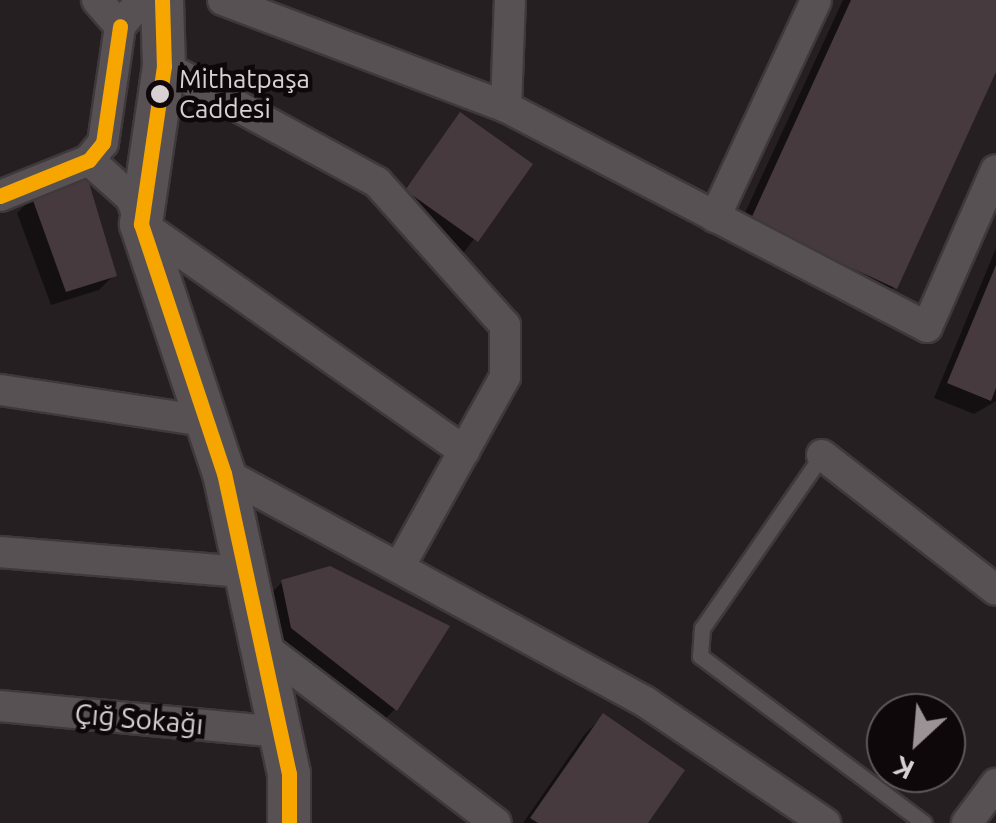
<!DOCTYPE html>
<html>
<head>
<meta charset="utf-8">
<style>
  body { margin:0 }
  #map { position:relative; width:996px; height:823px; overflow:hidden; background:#261f21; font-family:Ubuntu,sans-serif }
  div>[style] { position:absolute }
  .shadow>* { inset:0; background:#0007 }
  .building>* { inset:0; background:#463a3e }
  .roads { filter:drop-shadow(2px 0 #3f393b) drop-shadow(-2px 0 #3f393b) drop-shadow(0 2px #3f393b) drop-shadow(0 -2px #3f393b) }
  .lane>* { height:15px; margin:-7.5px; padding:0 7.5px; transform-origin:7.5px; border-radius:7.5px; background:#575153 }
  .street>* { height:30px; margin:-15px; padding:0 15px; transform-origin:15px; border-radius:15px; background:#575153 }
  .secondary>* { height:42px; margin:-21px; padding:0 21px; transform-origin:21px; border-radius:21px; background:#575153 }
  .bus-1>* { height:15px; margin:-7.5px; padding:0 7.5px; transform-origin:7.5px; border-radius:7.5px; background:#f7a600 }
  .dots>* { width:28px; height:28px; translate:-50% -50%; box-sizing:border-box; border:5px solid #0e080a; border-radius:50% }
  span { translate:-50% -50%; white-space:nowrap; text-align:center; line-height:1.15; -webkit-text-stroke:9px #0e080a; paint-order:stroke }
  .bus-label { font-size:26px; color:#d9d0d3 }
  .left { translate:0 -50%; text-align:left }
  .street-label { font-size:28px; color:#d9d0d3 }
  .north { position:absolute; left:866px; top:693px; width:100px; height:100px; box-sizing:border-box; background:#0e080a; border:2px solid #5f585a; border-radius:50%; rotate:206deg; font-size:28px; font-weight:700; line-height:40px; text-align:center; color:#d9d0d3 }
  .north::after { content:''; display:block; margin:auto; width:35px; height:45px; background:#9a9295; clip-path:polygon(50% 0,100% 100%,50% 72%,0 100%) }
</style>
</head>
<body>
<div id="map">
  <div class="shadow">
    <div style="clip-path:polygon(843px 0,996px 0,996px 66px,894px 287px,875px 306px,732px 241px)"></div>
    <div style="clip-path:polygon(461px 115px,530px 165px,461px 256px,392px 206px)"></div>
    <div style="clip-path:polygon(32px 198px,114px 275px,99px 290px,51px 305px,17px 213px)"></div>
    <div style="clip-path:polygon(996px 248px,996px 401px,974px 414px,934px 398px)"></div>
    <div style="clip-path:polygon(282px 582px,395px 709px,376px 728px,273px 647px,263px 602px)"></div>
    <div style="clip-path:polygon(603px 716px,645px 823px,523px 823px,584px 735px)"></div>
  </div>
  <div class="building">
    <div style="clip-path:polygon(851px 0,996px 0,996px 72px,897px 289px,750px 221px)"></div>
    <div style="clip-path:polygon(460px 112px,533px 164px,478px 242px,405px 190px)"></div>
    <div style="clip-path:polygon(86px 173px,117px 276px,66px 292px,31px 195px)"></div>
    <div style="clip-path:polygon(996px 265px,996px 388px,991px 401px,947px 383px)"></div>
    <div style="clip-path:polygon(330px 566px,450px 626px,397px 711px,291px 628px,281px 580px)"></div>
    <div style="clip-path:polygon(603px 713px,685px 770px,648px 823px,538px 823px,530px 818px)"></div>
  </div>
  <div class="roads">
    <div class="lane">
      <div style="left:822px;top:455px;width:211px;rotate:124.7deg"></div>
      <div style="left:702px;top:628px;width:28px;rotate:94deg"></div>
      <div style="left:700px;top:656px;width:279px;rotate:36.7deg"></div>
    </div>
    <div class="street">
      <div style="left:97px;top:0;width:35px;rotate:49deg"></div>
      <div style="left:223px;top:0;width:303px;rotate:20.7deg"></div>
      <div style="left:506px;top:107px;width:475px;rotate:27.6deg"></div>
      <div style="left:927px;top:327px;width:171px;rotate:-66.3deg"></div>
      <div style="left:164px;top:66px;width:243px;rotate:28.6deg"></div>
      <div style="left:377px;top:182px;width:192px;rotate:48.2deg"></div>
      <div style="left:505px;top:325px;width:52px;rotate:90deg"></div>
      <div style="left:505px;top:377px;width:212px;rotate:119.1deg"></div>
      <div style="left:506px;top:107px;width:107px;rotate:-87.9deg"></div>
      <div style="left:89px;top:160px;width:57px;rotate:42.1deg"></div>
      <div style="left:131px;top:198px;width:28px;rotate:69deg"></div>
      <div style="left:141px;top:224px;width:395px;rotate:35.1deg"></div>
      <div style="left:0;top:196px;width:96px;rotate:-22deg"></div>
      <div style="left:89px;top:160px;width:22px;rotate:-51deg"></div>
      <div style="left:103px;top:143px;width:118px;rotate:-81.7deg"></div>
      <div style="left:120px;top:26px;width:34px;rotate:-50deg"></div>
      <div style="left:715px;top:217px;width:239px;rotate:-65deg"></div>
      <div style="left:0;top:390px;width:201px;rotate:8.6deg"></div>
      <div style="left:822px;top:455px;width:220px;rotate:37.8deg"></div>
      <div style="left:224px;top:473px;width:481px;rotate:28.5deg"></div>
      <div style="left:647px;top:703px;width:215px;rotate:34deg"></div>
      <div style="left:0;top:552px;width:244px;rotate:4.7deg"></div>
      <div style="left:256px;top:641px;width:301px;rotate:37.2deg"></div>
      <div style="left:0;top:706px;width:280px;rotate:5.3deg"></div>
      <div style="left:967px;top:823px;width:49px;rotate:-53.4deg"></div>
    </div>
    <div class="secondary">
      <div style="left:162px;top:0;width:66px;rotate:88.3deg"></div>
      <div style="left:164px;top:66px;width:160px;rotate:98.3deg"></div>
      <div style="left:141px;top:224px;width:262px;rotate:71.6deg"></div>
      <div style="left:224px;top:473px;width:308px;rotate:77.8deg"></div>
      <div style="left:289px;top:774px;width:49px;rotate:90deg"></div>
    </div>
  </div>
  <div class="bus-1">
    <div style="left:162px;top:0;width:66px;rotate:88.3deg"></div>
    <div style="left:164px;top:66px;width:160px;rotate:98.3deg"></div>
    <div style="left:141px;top:224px;width:262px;rotate:71.6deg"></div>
    <div style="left:224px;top:473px;width:308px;rotate:77.8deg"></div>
    <div style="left:289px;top:774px;width:49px;rotate:90deg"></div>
    <div style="left:0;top:196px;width:96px;rotate:-22deg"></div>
    <div style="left:89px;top:160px;width:22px;rotate:-51deg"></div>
    <div style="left:103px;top:143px;width:118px;rotate:-81.7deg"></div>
  </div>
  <div class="dots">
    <div style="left:160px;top:94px;background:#d9d0d3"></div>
  </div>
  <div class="bus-label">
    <span class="left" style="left:179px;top:94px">Mithatpaşa<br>Caddesi</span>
  </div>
  <div class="street-label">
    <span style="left:139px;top:719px;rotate:5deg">Çığ Sokağı</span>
  </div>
  <div class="north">K</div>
</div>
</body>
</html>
